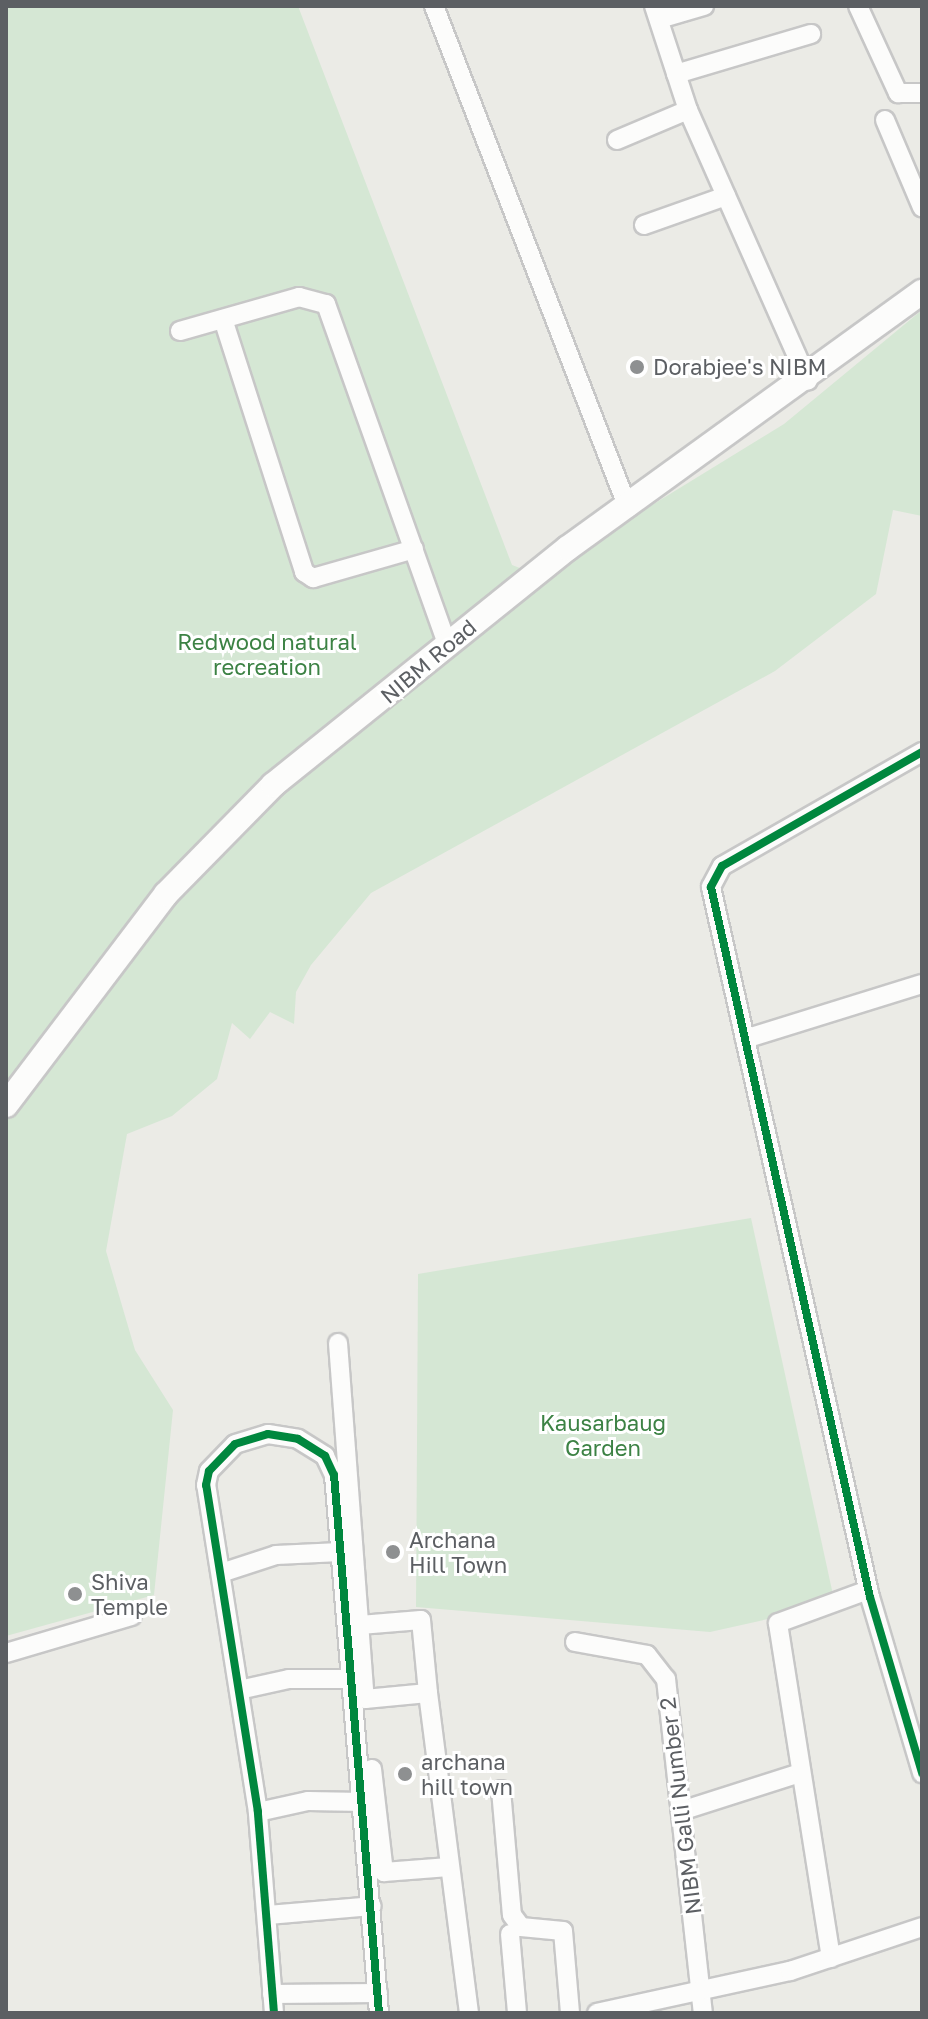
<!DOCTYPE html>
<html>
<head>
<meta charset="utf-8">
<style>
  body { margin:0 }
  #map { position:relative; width:928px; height:2019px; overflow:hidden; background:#ebebe6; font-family:"Golos Text",sans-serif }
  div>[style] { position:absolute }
  .green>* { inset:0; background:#d5e7d4 }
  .roads { filter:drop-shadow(2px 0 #c7c7c7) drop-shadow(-2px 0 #c7c7c7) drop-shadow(0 2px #c7c7c7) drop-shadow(0 -2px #c7c7c7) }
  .minor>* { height:18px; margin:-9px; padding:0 9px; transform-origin:9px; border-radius:9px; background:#fcfcfb }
  .secondary>* { height:24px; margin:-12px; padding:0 12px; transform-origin:12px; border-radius:12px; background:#fcfcfb }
  .cycleway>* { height:8px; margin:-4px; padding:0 4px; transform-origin:4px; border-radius:4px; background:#00873e }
  .dots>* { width:22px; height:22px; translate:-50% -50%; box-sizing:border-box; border:4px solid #fff; border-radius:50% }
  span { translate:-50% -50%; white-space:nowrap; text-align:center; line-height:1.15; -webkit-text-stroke:6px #fff; paint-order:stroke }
  .poi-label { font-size:22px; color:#5c5f63 }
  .left { translate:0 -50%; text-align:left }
  .park-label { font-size:22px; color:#3c8244 }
  .street-label { font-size:22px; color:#5c5f63 }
  .frame { position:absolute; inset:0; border:8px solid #5c5f63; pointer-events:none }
</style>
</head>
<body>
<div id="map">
  <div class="green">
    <div style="clip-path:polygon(6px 6px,298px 6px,512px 565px,538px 575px,784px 424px,922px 310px,922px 516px,893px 510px,876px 594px,775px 671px,371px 893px,311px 965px,296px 992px,294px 1024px,270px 1012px,250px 1039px,232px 1023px,217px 1079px,172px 1116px,127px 1134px,106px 1251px,135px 1350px,173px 1410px,154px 1595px,6px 1636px)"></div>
    <div style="clip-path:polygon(751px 1218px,835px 1604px,710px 1632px,416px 1607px,418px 1274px)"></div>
  </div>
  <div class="roads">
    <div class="minor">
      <div style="left:434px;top:6px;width:538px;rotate:68.87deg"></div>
      <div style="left:654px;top:6px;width:109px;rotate:71.9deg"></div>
      <div style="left:688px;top:110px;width:296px;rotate:66.1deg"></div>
      <div style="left:858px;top:6px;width:96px;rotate:65.3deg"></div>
      <div style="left:898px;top:93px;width:24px"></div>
      <div style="left:659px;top:19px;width:47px;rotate:-16.1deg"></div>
      <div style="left:676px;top:74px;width:141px;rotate:-16.5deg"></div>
      <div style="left:885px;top:120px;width:95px;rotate:67deg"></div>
      <div style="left:617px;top:140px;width:77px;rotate:-22.9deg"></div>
      <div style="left:644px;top:225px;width:87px;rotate:-19.5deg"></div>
      <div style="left:223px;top:319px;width:266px;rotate:72.2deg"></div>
      <div style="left:304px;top:572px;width:11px;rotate:34deg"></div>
      <div style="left:313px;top:578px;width:105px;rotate:-16deg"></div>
      <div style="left:180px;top:331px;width:124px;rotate:-15.9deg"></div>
      <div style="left:299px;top:297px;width:28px;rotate:15deg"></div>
      <div style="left:326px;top:304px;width:361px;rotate:70.4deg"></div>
      <div style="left:922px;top:752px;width:230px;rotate:150.3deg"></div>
      <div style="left:722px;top:866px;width:24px;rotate:118deg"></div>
      <div style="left:711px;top:887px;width:728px;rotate:77.38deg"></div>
      <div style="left:870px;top:1597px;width:184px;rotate:73.5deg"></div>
      <div style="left:745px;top:1039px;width:185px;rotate:-17.3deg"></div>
      <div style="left:338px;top:1343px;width:357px;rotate:85.7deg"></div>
      <div style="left:365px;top:1699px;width:63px;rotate:-5.4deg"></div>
      <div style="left:428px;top:1693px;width:323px;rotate:82.7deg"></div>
      <div style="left:221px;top:1573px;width:58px;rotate:-18.1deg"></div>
      <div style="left:276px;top:1555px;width:64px;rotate:-2.7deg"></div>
      <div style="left:360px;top:1625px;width:61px;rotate:-4.7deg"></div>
      <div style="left:421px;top:1620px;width:73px;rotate:84.5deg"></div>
      <div style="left:575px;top:1642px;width:73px;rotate:10.2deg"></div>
      <div style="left:647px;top:1655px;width:31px;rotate:52deg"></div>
      <div style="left:666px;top:1679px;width:336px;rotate:83.7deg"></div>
      <div style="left:6px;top:1653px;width:131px;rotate:-16.4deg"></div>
      <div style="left:239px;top:1690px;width:51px;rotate:-12.4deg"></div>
      <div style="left:289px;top:1679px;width:63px"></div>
      <div style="left:372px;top:1769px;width:104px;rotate:83.4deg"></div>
      <div style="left:384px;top:1872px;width:65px;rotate:-4.4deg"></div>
      <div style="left:501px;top:1790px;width:125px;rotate:85deg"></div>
      <div style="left:512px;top:1915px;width:15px;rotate:53deg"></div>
      <div style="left:521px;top:1927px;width:42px;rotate:5.4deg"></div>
      <div style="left:563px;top:1931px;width:82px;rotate:85.1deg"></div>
      <div style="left:681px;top:1811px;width:125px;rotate:-17.7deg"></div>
      <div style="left:258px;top:1812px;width:51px;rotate:-12.4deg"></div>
      <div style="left:308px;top:1801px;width:55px;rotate:1deg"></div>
      <div style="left:268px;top:1915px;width:104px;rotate:-4.9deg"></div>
      <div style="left:510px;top:1934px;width:79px;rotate:84.9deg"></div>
      <div style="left:831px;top:1958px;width:339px;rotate:-99deg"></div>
      <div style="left:778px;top:1623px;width:96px;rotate:-20.1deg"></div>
      <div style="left:272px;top:1994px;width:106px;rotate:-0.5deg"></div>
      <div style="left:274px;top:2013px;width:202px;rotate:-94.6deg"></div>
      <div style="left:258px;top:1812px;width:331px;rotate:-99deg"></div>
      <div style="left:206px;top:1485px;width:14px;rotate:-78deg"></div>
      <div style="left:209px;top:1471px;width:37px;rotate:-46deg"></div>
      <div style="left:235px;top:1444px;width:34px;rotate:-17deg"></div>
      <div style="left:268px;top:1434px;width:30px;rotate:9deg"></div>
      <div style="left:298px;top:1439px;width:32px;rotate:32deg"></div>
      <div style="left:325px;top:1456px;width:21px;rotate:65deg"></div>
      <div style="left:334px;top:1475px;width:540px;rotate:85.22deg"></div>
      <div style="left:597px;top:2013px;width:198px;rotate:-12.3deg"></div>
      <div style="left:790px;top:1971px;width:139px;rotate:-18.4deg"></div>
    </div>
    <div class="secondary">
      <div style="left:6px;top:1105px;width:265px;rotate:-52.8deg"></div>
      <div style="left:166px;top:894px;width:153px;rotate:-45.5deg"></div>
      <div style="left:273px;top:785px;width:378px;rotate:-38.8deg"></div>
      <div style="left:568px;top:548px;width:437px;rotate:-35.9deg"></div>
    </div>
  </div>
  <div class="cycleway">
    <div style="left:922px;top:752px;width:230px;rotate:150.3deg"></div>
    <div style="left:722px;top:866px;width:24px;rotate:118deg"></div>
    <div style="left:711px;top:887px;width:728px;rotate:77.38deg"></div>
    <div style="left:870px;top:1597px;width:184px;rotate:73.5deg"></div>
    <div style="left:274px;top:2013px;width:202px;rotate:-94.6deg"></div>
    <div style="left:258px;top:1812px;width:331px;rotate:-99deg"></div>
    <div style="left:206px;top:1485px;width:14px;rotate:-78deg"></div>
    <div style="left:209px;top:1471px;width:37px;rotate:-46deg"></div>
    <div style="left:235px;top:1444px;width:34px;rotate:-17deg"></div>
    <div style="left:268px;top:1434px;width:30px;rotate:9deg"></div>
    <div style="left:298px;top:1439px;width:32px;rotate:32deg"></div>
    <div style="left:325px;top:1456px;width:21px;rotate:65deg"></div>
    <div style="left:334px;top:1475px;width:540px;rotate:85.22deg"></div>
  </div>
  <div class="dots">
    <div style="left:637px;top:367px;background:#8e9091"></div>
    <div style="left:393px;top:1552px;background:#8e9091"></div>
    <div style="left:75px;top:1594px;background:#8e9091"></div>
    <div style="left:405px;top:1774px;background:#8e9091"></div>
  </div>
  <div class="poi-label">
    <span class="left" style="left:653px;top:367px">Dorabjee's NIBM</span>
    <span class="left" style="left:409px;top:1552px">Archana<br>Hill Town</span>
    <span class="left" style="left:91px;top:1594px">Shiva<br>Temple</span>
    <span class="left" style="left:421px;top:1774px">archana<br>hill town</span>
  </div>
  <div class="park-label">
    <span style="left:267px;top:654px">Redwood natural<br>recreation</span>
    <span style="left:603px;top:1435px">Kausarbaug<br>Garden</span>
  </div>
  <div class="street-label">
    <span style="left:428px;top:661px;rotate:-40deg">NIBM Road</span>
    <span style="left:680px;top:1806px;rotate:-97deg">NIBM Galli Number 2</span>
  </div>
  <div class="frame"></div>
</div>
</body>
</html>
